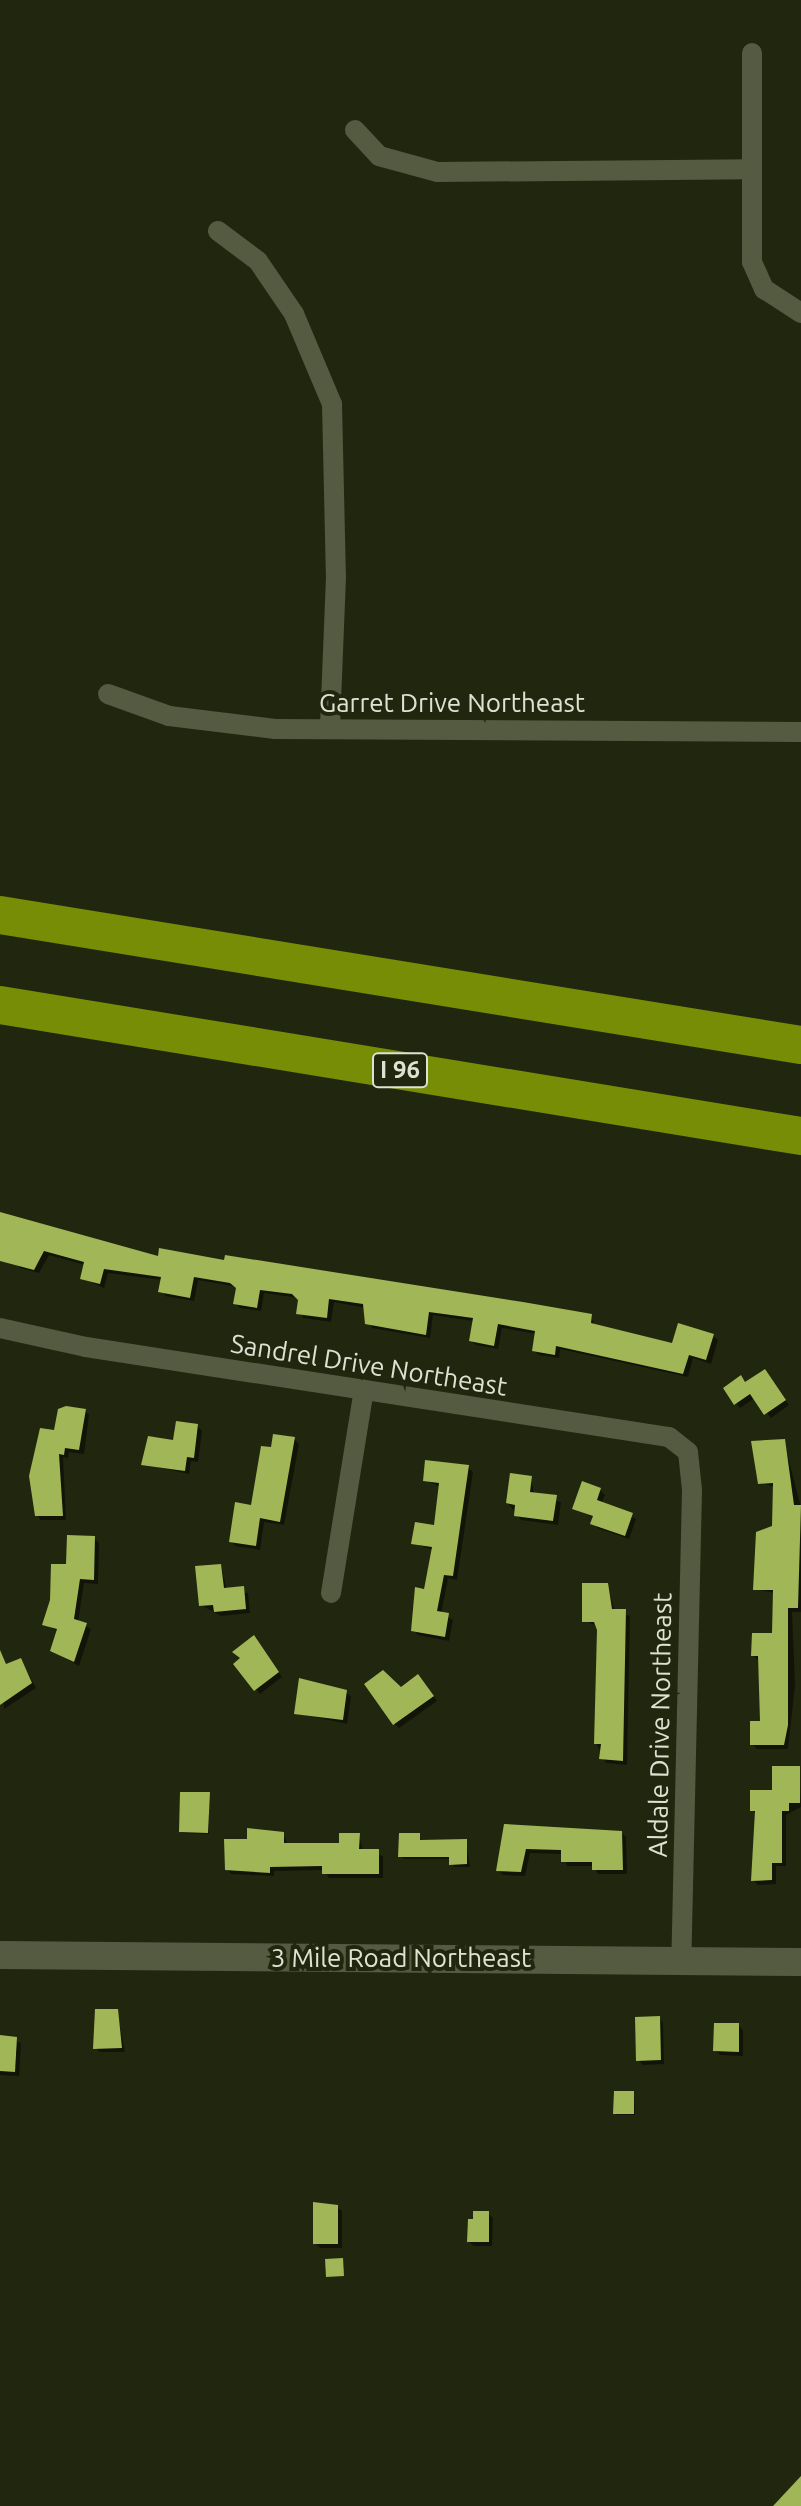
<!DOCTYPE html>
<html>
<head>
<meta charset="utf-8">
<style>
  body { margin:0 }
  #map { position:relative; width:801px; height:2506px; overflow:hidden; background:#21270e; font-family:Ubuntu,sans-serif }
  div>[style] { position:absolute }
  .shadow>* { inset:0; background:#0007 }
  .building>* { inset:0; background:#a1b656 }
  .minor>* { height:20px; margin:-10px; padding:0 10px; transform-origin:10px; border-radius:10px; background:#545b40 }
  .secondary>* { height:28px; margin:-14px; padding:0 14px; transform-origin:14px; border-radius:14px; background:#545b40 }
  .motorway>* { height:38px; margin:-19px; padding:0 19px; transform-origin:19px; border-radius:19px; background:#788d06 }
  span { translate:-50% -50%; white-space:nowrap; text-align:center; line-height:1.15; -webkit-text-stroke:8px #21270e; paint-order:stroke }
  .shield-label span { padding:2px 6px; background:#21270e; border:2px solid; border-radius:6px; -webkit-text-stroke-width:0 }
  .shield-label { font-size:24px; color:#dee2d3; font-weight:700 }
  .street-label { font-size:26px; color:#dee2d3 }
</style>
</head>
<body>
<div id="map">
  <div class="shadow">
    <div style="clip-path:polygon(0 1214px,159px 1259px,591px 1316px,595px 1326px,673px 1346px,713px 1336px,718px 1340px,711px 1364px,693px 1358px,688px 1377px,560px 1349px,559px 1358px,539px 1355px,534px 1351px,537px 1334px,502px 1328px,498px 1349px,476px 1345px,471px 1341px,474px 1321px,433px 1315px,430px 1338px,372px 1328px,366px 1308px,334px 1302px,331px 1322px,303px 1318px,299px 1298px,264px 1293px,261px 1311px,240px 1308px,235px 1303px,238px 1287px,198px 1280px,194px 1301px,165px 1296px,162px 1280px,108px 1273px,104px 1288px,82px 1278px,85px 1265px,49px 1255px,39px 1273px,20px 1268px,0 1240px)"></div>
    <div style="clip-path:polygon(769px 1376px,789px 1405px,771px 1418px,755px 1398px,740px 1408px,736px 1403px,747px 1384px)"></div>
    <div style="clip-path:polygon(85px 1411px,89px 1415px,84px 1454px,69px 1452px,68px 1458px,63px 1457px,66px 1520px,41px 1520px,37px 1515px,56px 1432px)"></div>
    <div style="clip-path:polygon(197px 1426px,202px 1431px,198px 1462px,191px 1461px,189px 1474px,143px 1464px)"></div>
    <div style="clip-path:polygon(294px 1439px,299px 1444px,284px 1525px,264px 1522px,260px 1550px,235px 1546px,231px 1541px,252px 1507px,272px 1450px)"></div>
    <div style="clip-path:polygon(784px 1441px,801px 1508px,801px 1612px,792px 1612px,795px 1685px,788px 1749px,757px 1749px,752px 1744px,762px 1723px,758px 1660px,753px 1655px,774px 1635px,775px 1593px,755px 1589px,774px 1527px,775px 1487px,760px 1483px)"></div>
    <div style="clip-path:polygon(468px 1467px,473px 1472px,457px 1580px,448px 1578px,441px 1614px,453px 1620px,449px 1641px,418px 1635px,413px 1630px,433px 1550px,413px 1543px,435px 1528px,440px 1487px,425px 1480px)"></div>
    <div style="clip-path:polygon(531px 1478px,534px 1494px,561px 1502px,558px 1525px,521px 1520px,508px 1503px)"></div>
    <div style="clip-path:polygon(600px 1490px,605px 1495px,601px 1504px,636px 1519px,629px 1539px,597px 1528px,594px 1518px,574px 1508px)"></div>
    <div style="clip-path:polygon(94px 1538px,99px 1543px,98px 1584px,84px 1583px,78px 1622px,91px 1629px,79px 1666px,52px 1651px,59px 1632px,44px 1624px,68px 1566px)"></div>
    <div style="clip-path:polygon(221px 1566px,227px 1590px,248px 1593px,250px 1613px,221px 1616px,201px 1605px)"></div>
    <div style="clip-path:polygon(607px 1585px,615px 1611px,630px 1616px,627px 1765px,606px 1763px,596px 1743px,598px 1626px,584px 1621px)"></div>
    <div style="clip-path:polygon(258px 1642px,282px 1677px,260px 1694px,256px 1689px)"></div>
    <div style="clip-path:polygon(22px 1662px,36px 1688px,4px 1709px,0 1677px)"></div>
    <div style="clip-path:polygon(423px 1681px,437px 1701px,399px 1728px,394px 1723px,401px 1689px)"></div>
    <div style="clip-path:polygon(346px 1692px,351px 1697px,347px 1724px,296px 1713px)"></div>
    <div style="clip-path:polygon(799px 1768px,801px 1807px,786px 1815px,786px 1866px,776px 1866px,776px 1884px,758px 1885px,753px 1880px,757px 1815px,752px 1810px)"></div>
    <div style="clip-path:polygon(209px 1794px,209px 1834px,182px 1833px,181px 1832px)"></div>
    <div style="clip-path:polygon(506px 1826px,621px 1833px,626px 1837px,627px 1874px,598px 1874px,594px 1866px,567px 1866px,563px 1854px,530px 1853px,525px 1876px,503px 1875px,498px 1870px)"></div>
    <div style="clip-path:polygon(249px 1830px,283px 1833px,288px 1845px,341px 1845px,359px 1835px,363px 1851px,383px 1856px,383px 1878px,329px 1878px,324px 1870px,274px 1871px,274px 1876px,231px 1874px,227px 1869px,249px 1841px)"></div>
    <div style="clip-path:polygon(419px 1835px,422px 1842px,466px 1841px,470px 1867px,454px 1867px,451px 1859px,404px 1859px,400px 1856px)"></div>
    <div style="clip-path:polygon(117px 2011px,125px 2052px,100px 2052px,95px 2048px)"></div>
    <div style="clip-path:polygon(659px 2018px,663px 2023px,664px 2064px,643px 2065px,638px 2060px)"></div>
    <div style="clip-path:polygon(738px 2025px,743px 2030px,743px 2056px,720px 2055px,715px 2050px)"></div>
    <div style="clip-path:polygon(0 2037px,21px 2043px,19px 2076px,0 2075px)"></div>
    <div style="clip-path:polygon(634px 2093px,635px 2115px,617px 2115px,615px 2113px)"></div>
    <div style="clip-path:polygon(337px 2207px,342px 2211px,342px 2248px,320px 2248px,315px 2243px)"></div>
    <div style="clip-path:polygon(488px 2213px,493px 2218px,492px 2246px,474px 2246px,469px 2242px)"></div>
  </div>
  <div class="building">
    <div style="clip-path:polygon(0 1212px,158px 1256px,159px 1248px,224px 1260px,225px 1255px,523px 1302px,592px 1314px,591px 1323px,672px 1343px,678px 1323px,714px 1334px,706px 1360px,689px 1355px,683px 1374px,556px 1346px,555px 1355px,532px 1351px,535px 1331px,498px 1324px,494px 1346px,469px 1341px,473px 1318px,429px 1312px,426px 1335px,365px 1324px,363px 1304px,329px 1299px,327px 1318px,296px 1314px,298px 1300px,292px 1294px,260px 1290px,257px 1308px,233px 1304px,236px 1288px,230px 1283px,194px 1277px,190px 1298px,158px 1292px,161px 1277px,104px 1269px,100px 1284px,80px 1279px,84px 1262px,44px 1251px,34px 1270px,0 1261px)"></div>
    <div style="clip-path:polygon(765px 1369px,786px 1400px,764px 1415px,750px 1394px,734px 1405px,723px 1388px,741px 1375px,745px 1382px)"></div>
    <div style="clip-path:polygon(66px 1406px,86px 1409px,79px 1450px,65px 1448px,64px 1455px,59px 1454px,63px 1516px,35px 1516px,29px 1476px,40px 1428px,54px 1430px,58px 1409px)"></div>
    <div style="clip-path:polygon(176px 1421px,198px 1424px,194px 1458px,187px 1457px,185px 1471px,141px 1465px,148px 1436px,173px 1440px)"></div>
    <div style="clip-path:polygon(273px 1434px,295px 1437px,280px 1522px,260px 1518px,256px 1546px,229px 1542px,235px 1502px,251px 1505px,261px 1446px,271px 1447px)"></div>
    <div style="clip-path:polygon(785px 1439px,794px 1505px,801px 1505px,798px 1608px,788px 1608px,788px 1725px,784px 1745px,750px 1745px,750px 1721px,760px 1721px,758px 1656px,751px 1656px,752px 1633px,772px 1633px,773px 1590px,753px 1590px,756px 1532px,772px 1526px,773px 1483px,758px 1484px,751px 1441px)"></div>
    <div style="clip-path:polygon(425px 1460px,469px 1465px,453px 1576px,444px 1575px,437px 1611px,449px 1613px,445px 1637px,411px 1631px,415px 1587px,424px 1589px,432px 1547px,411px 1544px,415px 1522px,434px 1525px,439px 1483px,423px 1481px)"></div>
    <div style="clip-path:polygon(510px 1473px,532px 1476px,530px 1492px,557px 1495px,553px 1521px,514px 1516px,515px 1505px,506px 1503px)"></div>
    <div style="clip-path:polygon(582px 1481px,601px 1488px,597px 1500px,633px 1513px,625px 1536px,590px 1524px,593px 1516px,572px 1509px)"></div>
    <div style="clip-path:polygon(67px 1535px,95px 1536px,94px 1580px,80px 1579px,74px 1619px,87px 1623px,74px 1662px,50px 1651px,57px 1629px,42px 1625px,50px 1600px,51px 1564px,66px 1564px)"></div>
    <div style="clip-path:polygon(221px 1564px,224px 1588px,244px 1586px,246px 1609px,214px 1612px,213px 1605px,199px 1606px,195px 1566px)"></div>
    <div style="clip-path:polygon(582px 1583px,608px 1583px,612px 1609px,626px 1609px,623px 1761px,599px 1759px,601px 1744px,594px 1744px,597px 1630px,594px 1622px,582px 1622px)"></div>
    <div style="clip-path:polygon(254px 1635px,279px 1672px,254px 1691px,233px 1664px,240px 1658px,232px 1652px)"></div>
    <div style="clip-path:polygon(0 1650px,6px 1664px,21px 1658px,32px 1683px,0 1705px)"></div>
    <div style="clip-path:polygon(383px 1670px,401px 1687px,418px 1674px,434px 1696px,393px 1725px,364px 1684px)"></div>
    <div style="clip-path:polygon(299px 1678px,347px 1690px,343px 1720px,294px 1714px)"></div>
    <div style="clip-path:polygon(772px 1766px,800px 1766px,800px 1803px,789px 1803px,789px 1811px,782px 1811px,782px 1863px,772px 1863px,772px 1880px,751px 1881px,755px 1811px,750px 1811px,750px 1790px,772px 1790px)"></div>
    <div style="clip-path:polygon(180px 1792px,210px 1792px,208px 1833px,179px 1832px)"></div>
    <div style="clip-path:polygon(504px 1824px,622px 1831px,623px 1870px,592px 1870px,592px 1862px,561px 1862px,561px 1850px,526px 1849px,521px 1872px,496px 1871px)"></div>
    <div style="clip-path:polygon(247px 1828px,284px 1832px,284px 1843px,339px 1843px,339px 1833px,360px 1833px,359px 1849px,379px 1849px,379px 1874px,322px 1874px,322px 1866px,270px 1867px,270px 1873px,225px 1870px,224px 1839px,247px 1839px)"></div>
    <div style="clip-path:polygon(399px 1833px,420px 1833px,420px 1840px,467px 1839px,467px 1864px,449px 1865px,449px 1857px,398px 1857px)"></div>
    <div style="clip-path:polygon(95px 2009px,118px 2009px,122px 2048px,93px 2049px)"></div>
    <div style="clip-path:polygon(660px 2016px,661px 2060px,636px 2061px,635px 2017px)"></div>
    <div style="clip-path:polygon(714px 2023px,739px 2023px,739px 2052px,713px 2051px)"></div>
    <div style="clip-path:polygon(0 2035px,17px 2037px,15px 2072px,0 2071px)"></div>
    <div style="clip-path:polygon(614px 2091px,634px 2091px,634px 2114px,613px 2114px)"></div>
    <div style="clip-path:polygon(313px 2202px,338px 2205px,338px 2244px,313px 2244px)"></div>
    <div style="clip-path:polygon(473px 2211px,489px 2211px,489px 2242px,467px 2242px,468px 2219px,473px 2219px)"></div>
    <div style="clip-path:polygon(343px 2258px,344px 2276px,326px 2277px,325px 2259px)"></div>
    <div style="clip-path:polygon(801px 2476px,801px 2506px,773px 2506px)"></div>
  </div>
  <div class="minor">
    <div style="left:752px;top:53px;width:209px;rotate:90deg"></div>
    <div style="left:752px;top:262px;width:30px;rotate:66deg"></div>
    <div style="left:764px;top:289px;width:44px;rotate:33deg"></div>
    <div style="left:355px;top:130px;width:35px;rotate:47deg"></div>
    <div style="left:379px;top:156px;width:60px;rotate:15.4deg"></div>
    <div style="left:437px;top:172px;width:315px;rotate:-0.5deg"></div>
    <div style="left:218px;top:231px;width:50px;rotate:36.9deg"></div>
    <div style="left:258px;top:261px;width:64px;rotate:55.8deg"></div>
    <div style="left:294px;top:314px;width:98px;rotate:67.1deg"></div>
    <div style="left:332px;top:404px;width:173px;rotate:88.7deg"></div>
    <div style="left:336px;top:577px;width:151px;rotate:92.3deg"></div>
    <div style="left:108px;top:694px;width:65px;rotate:19.8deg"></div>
    <div style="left:169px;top:716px;width:107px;rotate:7deg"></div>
    <div style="left:275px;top:729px;width:526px;rotate:0.33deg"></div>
    <div style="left:0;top:1328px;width:88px;rotate:12.5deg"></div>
    <div style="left:86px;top:1347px;width:590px;rotate:8.78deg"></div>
    <div style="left:669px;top:1437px;width:24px;rotate:38deg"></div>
    <div style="left:688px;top:1452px;width:38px;rotate:84deg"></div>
    <div style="left:692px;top:1490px;width:471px;rotate:91.3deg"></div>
    <div style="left:331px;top:1593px;width:206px;rotate:-80.8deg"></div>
  </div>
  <div class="secondary">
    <div style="left:0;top:1955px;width:801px;rotate:0.5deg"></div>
  </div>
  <div class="motorway">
    <div style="left:0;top:915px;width:811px;rotate:9.22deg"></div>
    <div style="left:0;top:1005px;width:812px;rotate:9.29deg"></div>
  </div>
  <div class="shield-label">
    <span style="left:400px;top:1070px">I 96</span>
  </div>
  <div class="street-label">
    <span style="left:452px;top:703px">Garret Drive Northeast</span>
    <span style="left:369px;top:1365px;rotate:9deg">Sandrel Drive Northeast</span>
    <span style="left:660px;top:1725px;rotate:-89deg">Aldale Drive Northeast</span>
    <span style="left:401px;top:1958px">3 Mile Road Northeast</span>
  </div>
</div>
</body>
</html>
